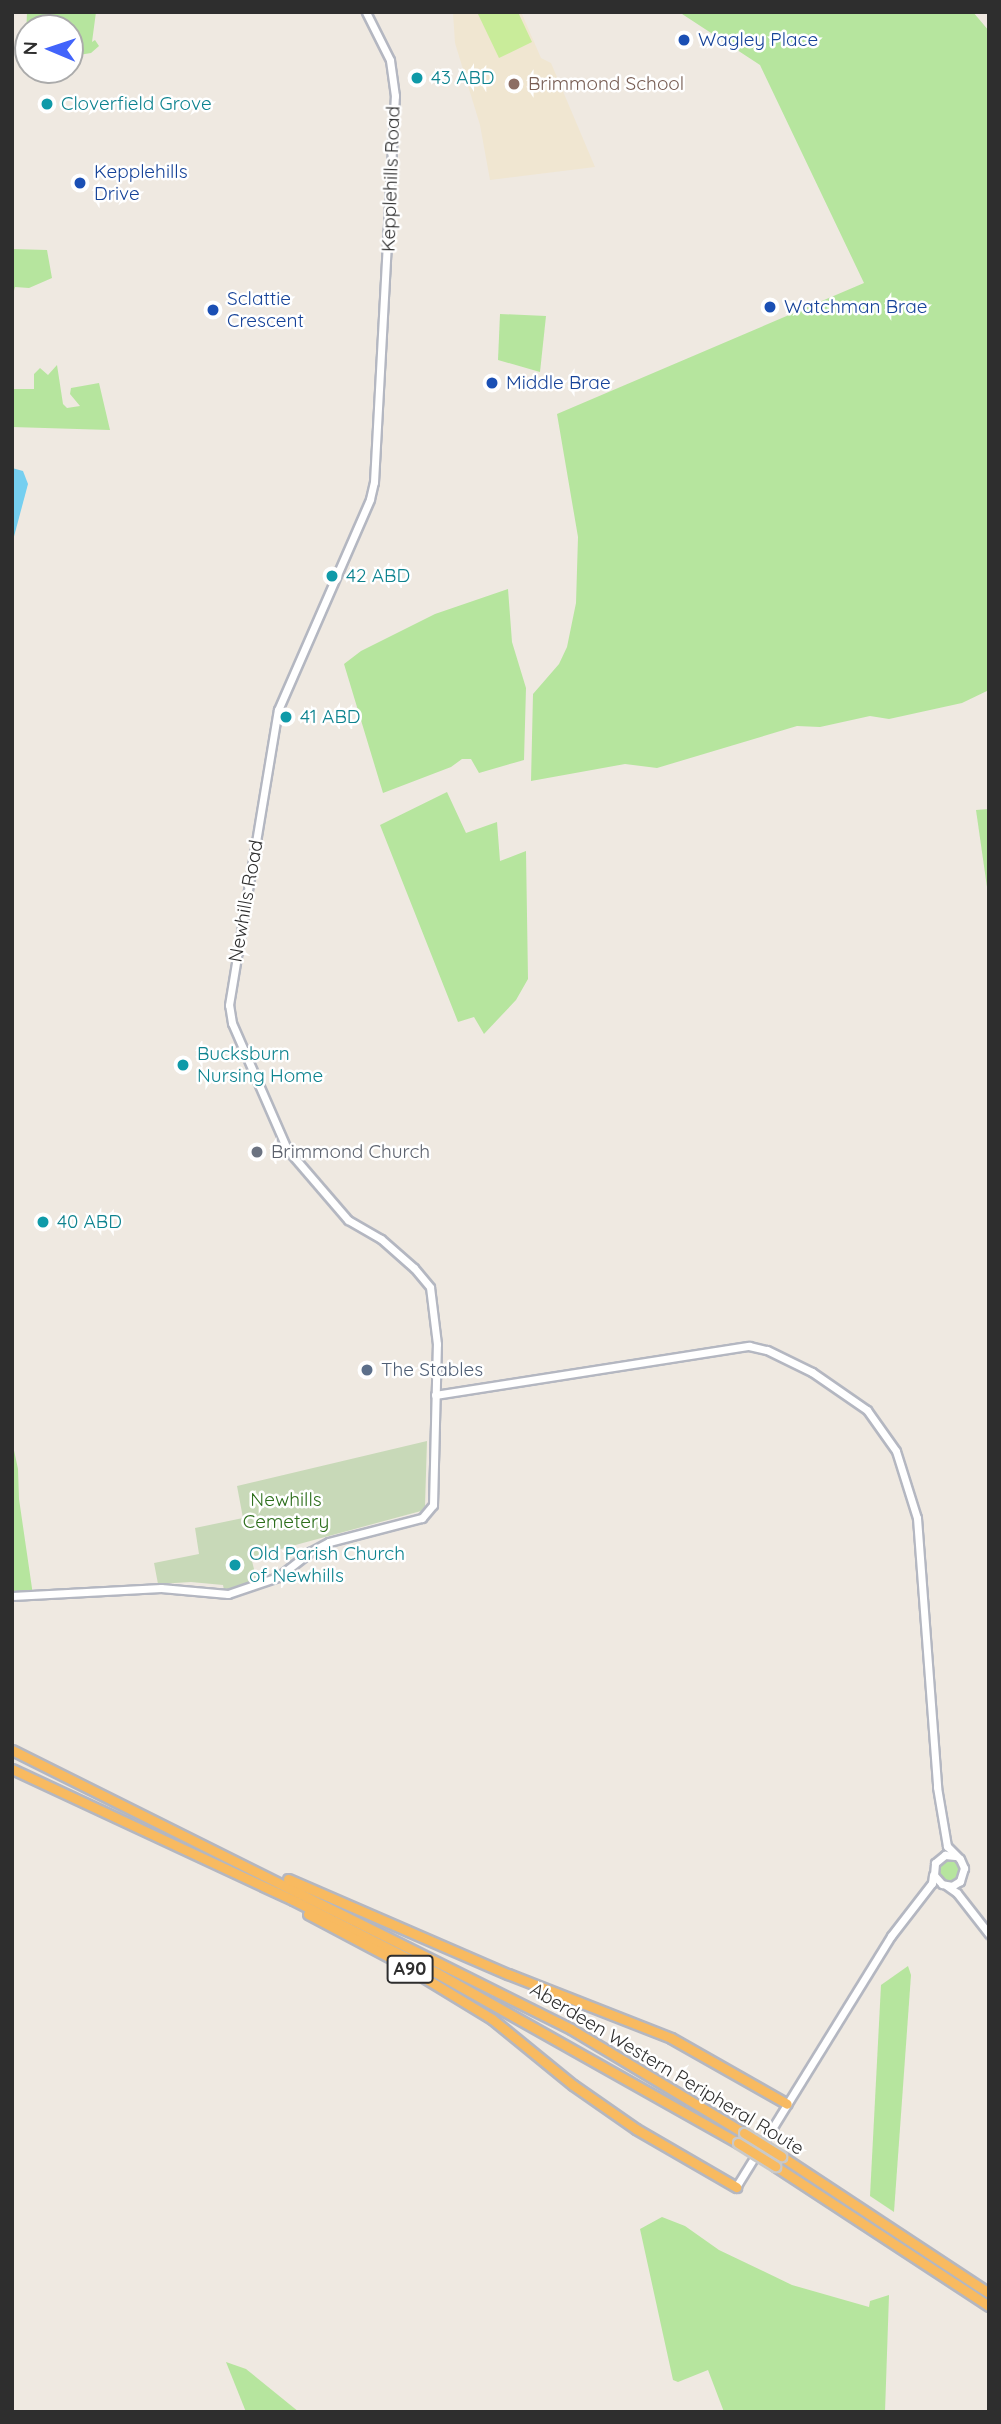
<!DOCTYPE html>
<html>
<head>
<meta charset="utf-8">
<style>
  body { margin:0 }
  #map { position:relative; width:1001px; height:2424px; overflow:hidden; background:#efe9e1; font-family:Quicksand,sans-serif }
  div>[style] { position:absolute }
  .education>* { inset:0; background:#f0e6d1 }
  .green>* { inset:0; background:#b6e59e }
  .round { border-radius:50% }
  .cemetery>* { inset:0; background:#c8d9b8 }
  .pitch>* { inset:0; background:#c9ec9a }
  .water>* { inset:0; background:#75cff0 }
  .roads { filter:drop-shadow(2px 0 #b4b7c1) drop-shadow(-2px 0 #b4b7c1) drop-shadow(0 2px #b4b7c1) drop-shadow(0 -2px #b4b7c1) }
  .tertiary>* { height:7px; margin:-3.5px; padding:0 3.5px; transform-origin:3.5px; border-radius:3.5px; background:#fff }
  .trunk>* { height:9px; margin:-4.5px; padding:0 4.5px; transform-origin:4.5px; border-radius:4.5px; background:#f8ba60 }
  .bridges { filter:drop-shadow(2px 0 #c9c9c9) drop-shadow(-2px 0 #c9c9c9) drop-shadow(0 2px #c9c9c9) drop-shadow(0 -2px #c9c9c9) }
  .trunk-bridge>* { height:9px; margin:-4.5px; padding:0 4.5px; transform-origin:4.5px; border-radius:4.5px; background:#f8ba60 }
  .dots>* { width:19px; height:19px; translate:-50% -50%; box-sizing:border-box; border:4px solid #fff; border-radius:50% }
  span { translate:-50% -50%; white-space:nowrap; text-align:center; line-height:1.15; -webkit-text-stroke:5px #fff; paint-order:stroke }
  .shield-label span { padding:2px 5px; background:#fff; border:2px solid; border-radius:5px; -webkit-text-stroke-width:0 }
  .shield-label { font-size:18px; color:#2e2e2e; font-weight:700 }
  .transit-label { font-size:19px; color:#164399 }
  .left { translate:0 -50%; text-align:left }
  .culture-label { font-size:19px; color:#0d838f }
  .education-label { font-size:19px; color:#785e54 }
  .street-label { font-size:19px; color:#2e2e2e }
  .worship-label { font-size:19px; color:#5b616d }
  .service-label { font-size:19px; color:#4e5e75 }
  .park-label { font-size:19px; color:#2c6e1b }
  .frame { position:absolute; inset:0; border:14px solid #2e2e2e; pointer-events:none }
  .north { position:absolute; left:14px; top:14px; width:70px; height:70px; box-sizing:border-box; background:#fff; border:2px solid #ababab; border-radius:50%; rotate:272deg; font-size:19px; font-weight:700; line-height:28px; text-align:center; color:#2e2e2e }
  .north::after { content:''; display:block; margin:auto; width:24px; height:32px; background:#4264fb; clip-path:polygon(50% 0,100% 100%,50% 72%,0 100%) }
</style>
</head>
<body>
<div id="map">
  <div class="education">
    <div style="clip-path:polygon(453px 12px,521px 12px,541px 58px,551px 63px,595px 167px,490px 180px,480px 125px,455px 43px)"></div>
  </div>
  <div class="green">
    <div style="clip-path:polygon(27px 12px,96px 12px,92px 42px,95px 40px,99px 46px,91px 53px,79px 55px,70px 53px,70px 28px,28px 28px,26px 39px)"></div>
    <div style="clip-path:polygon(679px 12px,973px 12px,989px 31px,989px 690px,962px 703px,889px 719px,870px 716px,820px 727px,797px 726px,657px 768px,625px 764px,531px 781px,533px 694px,559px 664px,567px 647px,576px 603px,578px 537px,557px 414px,864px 283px,760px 65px)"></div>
    <div style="clip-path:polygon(12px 249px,47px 250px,52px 278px,29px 288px,15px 287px,12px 298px)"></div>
    <div style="clip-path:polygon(500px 314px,546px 316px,540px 372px,498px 360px)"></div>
    <div style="clip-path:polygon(12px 346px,13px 389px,34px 389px,34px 374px,40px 368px,48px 375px,57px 365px,63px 404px,67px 408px,80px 406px,70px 394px,71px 388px,99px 383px,110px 430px,12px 427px)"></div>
    <div style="clip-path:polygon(508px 589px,512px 642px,526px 688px,524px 760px,479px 773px,471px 759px,462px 759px,451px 767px,383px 793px,344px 664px,361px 651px,435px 614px)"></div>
    <div style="clip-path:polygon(447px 792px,466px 833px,497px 822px,500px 861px,526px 851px,528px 979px,516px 1000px,484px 1034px,474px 1017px,458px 1022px,380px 825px)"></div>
    <div style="clip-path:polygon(989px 809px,989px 901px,976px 810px)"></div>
    <div style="clip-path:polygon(12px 1441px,18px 1469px,19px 1499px,33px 1595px,12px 1596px)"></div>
    <div class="round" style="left:937px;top:1858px;width:24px;height:24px"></div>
    <div style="clip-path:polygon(908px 1966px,911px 1975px,894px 2212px,870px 2196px,881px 1985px)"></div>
    <div style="clip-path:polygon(662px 2217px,685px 2226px,719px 2250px,792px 2285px,869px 2307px,870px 2301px,889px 2295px,885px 2412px,724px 2412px,708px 2370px,678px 2382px,673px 2380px,640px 2229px)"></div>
    <div style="clip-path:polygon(226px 2362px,246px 2369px,299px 2412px,246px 2412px)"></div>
  </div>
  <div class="cemetery">
    <div style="clip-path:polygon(427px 1441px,425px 1506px,421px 1511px,251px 1557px,257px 1581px,254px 1583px,228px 1590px,224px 1590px,223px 1585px,191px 1582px,158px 1584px,154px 1563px,199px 1554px,195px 1528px,243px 1518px,237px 1486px)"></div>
  </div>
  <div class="pitch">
    <div style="clip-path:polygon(477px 12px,518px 12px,532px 42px,499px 58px)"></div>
  </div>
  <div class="water">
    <div style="clip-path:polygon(12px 468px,23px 471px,28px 484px,12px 544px)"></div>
  </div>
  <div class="roads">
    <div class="tertiary">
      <div style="left:435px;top:1395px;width:318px;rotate:-8.9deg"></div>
      <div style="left:749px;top:1346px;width:18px;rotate:13deg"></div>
      <div style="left:767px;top:1350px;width:50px;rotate:26.1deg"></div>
      <div style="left:812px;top:1372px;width:67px;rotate:34.6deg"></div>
      <div style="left:867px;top:1410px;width:50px;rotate:54.7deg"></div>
      <div style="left:896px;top:1451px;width:70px;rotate:72.6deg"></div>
      <div style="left:917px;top:1518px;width:270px;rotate:85.7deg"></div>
      <div style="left:937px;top:1787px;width:60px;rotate:80.4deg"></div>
      <div style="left:947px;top:1846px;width:18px;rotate:45deg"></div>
      <div style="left:960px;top:1859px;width:10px;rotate:66deg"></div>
      <div style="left:964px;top:1868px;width:14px;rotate:107deg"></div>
      <div style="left:960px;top:1881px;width:9px;rotate:148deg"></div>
      <div style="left:952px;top:1886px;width:10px;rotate:-169deg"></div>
      <div style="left:942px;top:1884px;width:12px;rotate:-132deg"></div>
      <div style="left:934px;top:1875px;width:12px;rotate:-85deg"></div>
      <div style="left:935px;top:1863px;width:13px;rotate:-39deg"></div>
      <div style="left:945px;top:1855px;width:10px;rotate:6deg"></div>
      <div style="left:12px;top:1596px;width:149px;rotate:-3.1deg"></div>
      <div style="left:161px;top:1588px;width:67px;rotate:5.1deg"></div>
      <div style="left:228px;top:1594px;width:53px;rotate:-18.8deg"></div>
      <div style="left:278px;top:1577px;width:41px;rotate:-38deg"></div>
      <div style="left:310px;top:1552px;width:21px;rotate:-28deg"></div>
      <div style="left:329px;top:1542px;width:96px;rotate:-14.5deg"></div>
      <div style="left:422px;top:1518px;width:17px;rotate:-50deg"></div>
      <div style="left:433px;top:1505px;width:161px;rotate:-88.6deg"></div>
      <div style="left:437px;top:1344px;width:57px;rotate:-97deg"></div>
      <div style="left:430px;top:1287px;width:25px;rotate:-130deg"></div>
      <div style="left:414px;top:1268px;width:44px;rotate:-138.7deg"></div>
      <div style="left:381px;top:1239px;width:38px;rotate:-150deg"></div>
      <div style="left:348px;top:1220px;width:94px;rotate:-130.7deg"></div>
      <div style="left:287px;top:1149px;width:137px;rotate:-113.6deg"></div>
      <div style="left:232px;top:1023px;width:18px;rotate:-99deg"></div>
      <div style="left:229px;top:1005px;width:299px;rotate:-80.6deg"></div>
      <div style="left:278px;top:710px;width:230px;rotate:-66.4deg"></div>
      <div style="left:370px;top:499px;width:17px;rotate:-77deg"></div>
      <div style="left:374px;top:482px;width:387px;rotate:-86.9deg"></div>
      <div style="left:395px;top:96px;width:36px;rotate:-98deg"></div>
      <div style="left:390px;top:60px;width:54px;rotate:-116.6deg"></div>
      <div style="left:947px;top:1886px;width:12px;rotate:35deg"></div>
      <div style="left:957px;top:1893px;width:52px;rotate:52deg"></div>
      <div style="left:736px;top:2187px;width:295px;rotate:-58.3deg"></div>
      <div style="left:891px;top:1936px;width:67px;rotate:-52.3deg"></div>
      <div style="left:932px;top:1883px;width:8px;rotate:-83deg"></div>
    </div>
    <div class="trunk">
      <div style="left:12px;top:1750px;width:625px;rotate:26.52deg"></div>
      <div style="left:571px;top:2029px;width:202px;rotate:31deg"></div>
      <div style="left:12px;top:1769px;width:310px;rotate:25deg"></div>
      <div style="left:293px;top:1900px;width:159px;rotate:26.9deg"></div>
      <div style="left:435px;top:1972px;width:348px;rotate:29.4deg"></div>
      <div style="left:288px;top:1879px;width:240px;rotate:23.4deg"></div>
      <div style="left:508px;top:1974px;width:175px;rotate:21.4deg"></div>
      <div style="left:671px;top:2038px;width:133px;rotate:29.6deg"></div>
      <div style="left:308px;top:1914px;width:104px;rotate:28deg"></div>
      <div style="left:400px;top:1963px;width:108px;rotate:31.3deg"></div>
      <div style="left:492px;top:2019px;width:104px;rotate:39.2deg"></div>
      <div style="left:573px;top:2085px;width:77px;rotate:34.9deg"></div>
      <div style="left:636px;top:2129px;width:116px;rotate:30.1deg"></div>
      <div style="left:781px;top:2156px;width:249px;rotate:33.4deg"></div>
      <div style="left:775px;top:2166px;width:256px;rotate:33.2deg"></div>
    </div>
  </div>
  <div class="bridges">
    <div class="trunk-bridge">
      <div style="left:744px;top:2133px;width:44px;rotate:31.9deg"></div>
      <div style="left:738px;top:2143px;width:44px;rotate:31.9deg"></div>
    </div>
  </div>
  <div class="dots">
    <div style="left:684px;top:40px;background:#1a4fb4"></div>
    <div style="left:417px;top:78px;background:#0f9aa8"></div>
    <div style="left:514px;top:84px;background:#8d6e63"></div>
    <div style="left:47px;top:104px;background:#0f9aa8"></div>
    <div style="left:80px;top:183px;background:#1a4fb4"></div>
    <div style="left:770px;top:307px;background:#1a4fb4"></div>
    <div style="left:213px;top:310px;background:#1a4fb4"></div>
    <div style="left:492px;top:383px;background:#1a4fb4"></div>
    <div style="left:332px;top:576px;background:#0f9aa8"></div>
    <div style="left:286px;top:717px;background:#0f9aa8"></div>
    <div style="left:183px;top:1065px;background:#0f9aa8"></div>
    <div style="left:257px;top:1152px;background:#6b7280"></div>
    <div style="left:43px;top:1222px;background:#0f9aa8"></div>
    <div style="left:367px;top:1370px;background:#5c6f8a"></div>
    <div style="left:235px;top:1565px;background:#0f9aa8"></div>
  </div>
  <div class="shield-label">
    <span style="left:410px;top:1969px">A90</span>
  </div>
  <div class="transit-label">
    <span class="left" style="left:698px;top:40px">Wagley Place</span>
    <span class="left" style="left:94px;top:183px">Kepplehills<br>Drive</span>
    <span class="left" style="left:227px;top:310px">Sclattie<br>Crescent</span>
    <span class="left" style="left:784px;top:307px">Watchman Brae</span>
    <span class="left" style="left:506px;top:383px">Middle Brae</span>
  </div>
  <div class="culture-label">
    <span class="left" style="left:431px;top:78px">43 ABD</span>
    <span class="left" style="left:61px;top:104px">Cloverfield Grove</span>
    <span class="left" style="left:346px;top:576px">42 ABD</span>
    <span class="left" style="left:300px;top:717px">41 ABD</span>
    <span class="left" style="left:197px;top:1065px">Bucksburn<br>Nursing Home</span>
    <span class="left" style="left:57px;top:1222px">40 ABD</span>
    <span class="left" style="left:249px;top:1565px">Old Parish Church<br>of Newhills</span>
  </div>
  <div class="education-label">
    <span class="left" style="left:528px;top:84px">Brimmond School</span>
  </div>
  <div class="street-label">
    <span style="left:391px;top:179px;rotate:-88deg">Kepplehills Road</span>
    <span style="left:246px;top:901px;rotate:-80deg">Newhills Road</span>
    <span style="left:667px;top:2069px;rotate:31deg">Aberdeen Western Peripheral Route</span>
  </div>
  <div class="worship-label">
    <span class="left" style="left:271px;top:1152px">Brimmond Church</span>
  </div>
  <div class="service-label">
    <span class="left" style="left:381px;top:1370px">The Stables</span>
  </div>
  <div class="park-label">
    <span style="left:286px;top:1511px">Newhills<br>Cemetery</span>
  </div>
  <div class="frame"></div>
  <div class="north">N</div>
</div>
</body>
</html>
